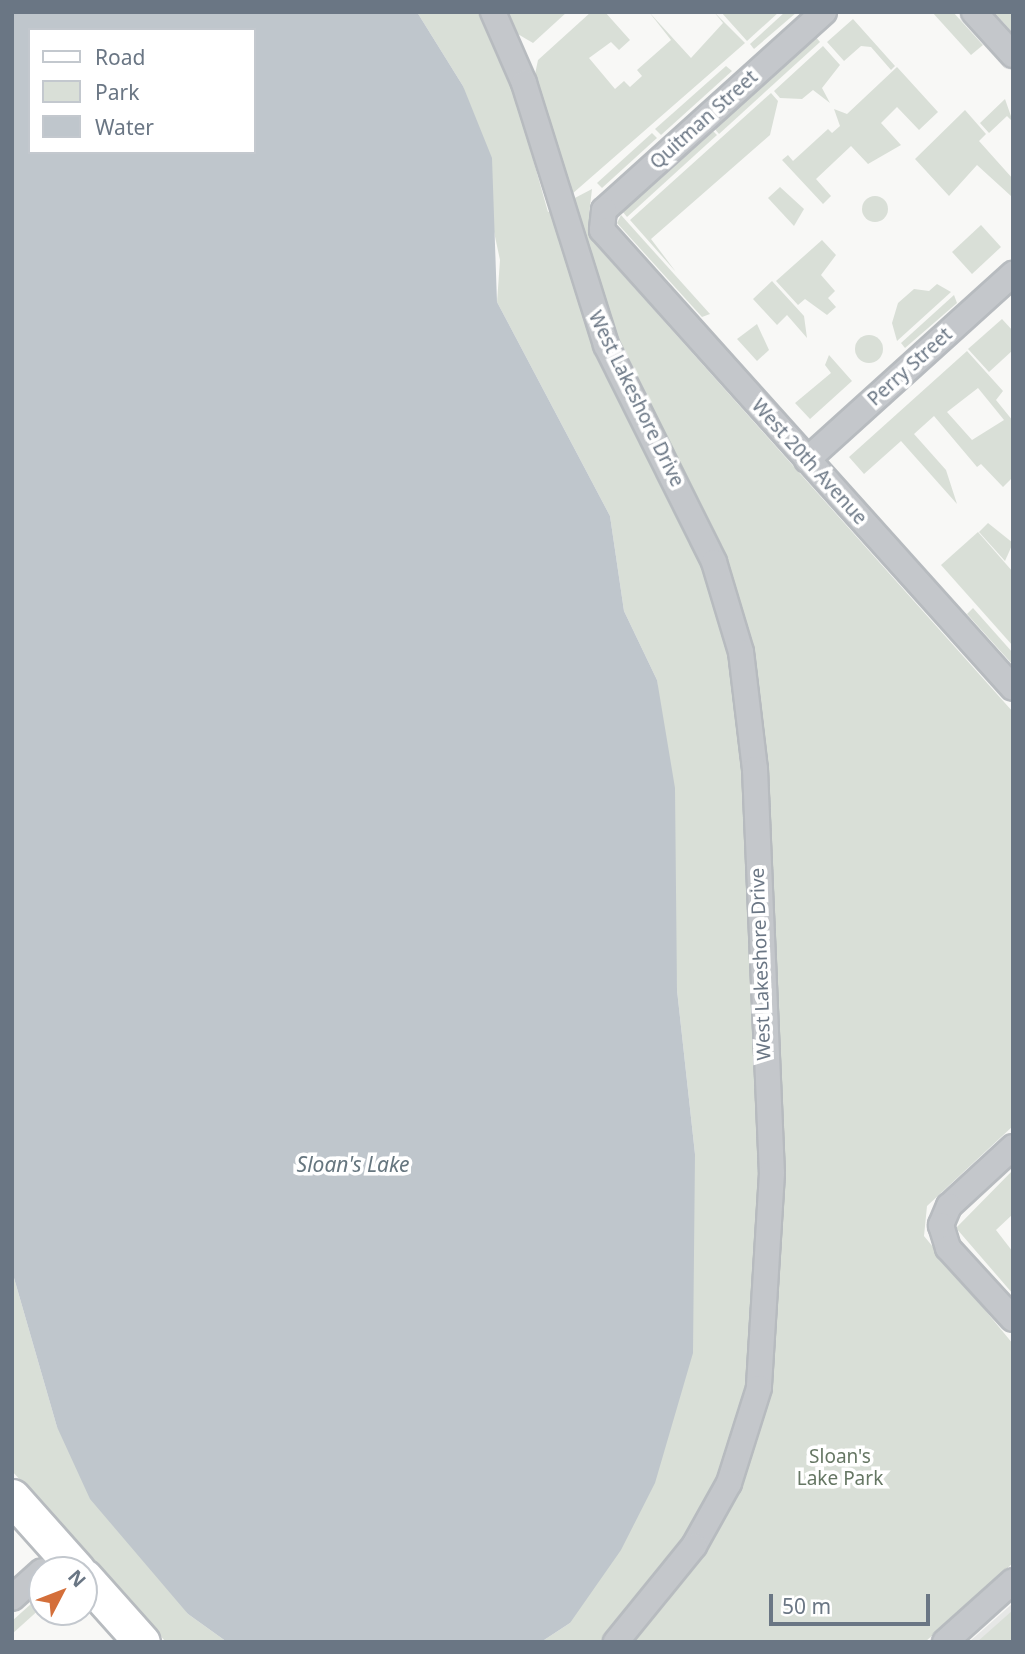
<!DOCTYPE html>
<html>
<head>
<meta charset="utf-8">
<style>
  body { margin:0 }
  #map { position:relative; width:1025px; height:1654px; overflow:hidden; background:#f8f8f6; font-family:"Noto Sans",sans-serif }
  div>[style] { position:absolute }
  .built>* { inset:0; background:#e6e7e6 }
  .green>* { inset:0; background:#d9dfd7 }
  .round { border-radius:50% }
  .water>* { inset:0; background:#bfc6cc }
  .roads { filter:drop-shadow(2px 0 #b7bbbf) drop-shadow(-2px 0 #b7bbbf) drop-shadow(0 2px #b7bbbf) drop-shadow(0 -2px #b7bbbf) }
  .street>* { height:24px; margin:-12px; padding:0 12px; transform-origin:12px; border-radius:12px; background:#c4c7cb }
  .secondary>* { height:35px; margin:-17.5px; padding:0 17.5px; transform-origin:17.5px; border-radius:17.5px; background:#fff }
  span { translate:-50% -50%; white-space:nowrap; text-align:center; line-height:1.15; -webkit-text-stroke:7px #fff; paint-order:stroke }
  .street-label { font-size:19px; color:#6a7684 }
  .park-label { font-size:19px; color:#667764 }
  .water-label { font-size:21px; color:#66767f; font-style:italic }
  .frame { position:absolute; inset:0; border:14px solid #6a7684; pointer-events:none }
  .legend { position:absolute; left:28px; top:28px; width:228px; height:126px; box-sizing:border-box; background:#fff; border:2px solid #c3c8ce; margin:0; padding:9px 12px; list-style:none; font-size:21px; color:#6a7684 }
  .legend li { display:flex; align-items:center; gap:14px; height:35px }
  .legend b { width:35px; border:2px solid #c3c8ce }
  .north { position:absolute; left:28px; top:1556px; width:70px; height:70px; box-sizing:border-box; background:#fff; border:2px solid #c3c8ce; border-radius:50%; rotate:48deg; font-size:19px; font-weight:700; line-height:28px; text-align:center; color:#6a7684 }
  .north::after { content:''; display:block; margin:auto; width:24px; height:32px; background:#d46f3a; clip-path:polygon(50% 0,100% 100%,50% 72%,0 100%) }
  .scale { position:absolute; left:769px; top:1594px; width:161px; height:32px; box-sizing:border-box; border:4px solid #6a7684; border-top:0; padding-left:9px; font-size:21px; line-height:24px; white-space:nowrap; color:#6a7684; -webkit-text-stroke:5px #fff; paint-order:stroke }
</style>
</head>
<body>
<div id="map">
  <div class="built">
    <div style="clip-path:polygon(1013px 1603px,1013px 1642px,969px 1642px)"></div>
  </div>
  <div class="green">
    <div style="clip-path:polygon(417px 12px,481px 12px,510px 78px,548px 212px,592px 189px,589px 215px,596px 245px,1013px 712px,1013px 1126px,927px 1206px,924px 1236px,1013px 1344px,1013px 1563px,925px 1642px,541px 1642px,570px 1623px,695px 1154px,677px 990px,657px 680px,624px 611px,610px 516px,497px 302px,500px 260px,463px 86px)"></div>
    <div style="clip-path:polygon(505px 12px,567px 12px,533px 43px,516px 33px)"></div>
    <div style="clip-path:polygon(591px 12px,605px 12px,630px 40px,619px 50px,611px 42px,589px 58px,615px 89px,624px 81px,630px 87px,642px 76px,637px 70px,671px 40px,649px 12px,691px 58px,723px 23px,714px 12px,745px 43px,572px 194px,566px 191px,534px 79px,538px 60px)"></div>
    <div style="clip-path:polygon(721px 12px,779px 12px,747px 41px)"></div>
    <div style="clip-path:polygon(785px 12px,797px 12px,754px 49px,750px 44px)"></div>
    <div style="clip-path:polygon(932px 12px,953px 12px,983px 45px,971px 55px)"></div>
    <div style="clip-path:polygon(994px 12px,1013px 12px,1013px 33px)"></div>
    <div style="clip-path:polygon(853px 19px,895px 66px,891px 70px,871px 47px,861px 46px,844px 61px,827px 42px)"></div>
    <div style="clip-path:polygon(815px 36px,820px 42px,719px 134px,714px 128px)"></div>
    <div style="clip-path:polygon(823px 46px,840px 65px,822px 88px,830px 103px,813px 90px,802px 99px,780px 98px,774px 91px)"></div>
    <div style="clip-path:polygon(726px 66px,732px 71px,661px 135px,655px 129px)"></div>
    <div style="clip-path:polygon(897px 67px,938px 112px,919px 130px,897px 107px,881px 123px,901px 145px,868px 164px,851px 146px,816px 179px,831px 196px,823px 204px,782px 160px,788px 155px,793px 161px,828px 129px,832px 133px,840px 126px,834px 109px,847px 114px)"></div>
    <div style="clip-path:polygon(771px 93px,778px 101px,770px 135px,651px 239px,676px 272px,630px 220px)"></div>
    <div style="clip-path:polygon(1005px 99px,1013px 122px,1007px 116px,989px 133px,980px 123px)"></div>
    <div style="clip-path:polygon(965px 110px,986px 134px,979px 141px,1013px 179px,1011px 196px,977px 165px,949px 196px,915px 159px)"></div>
    <div style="clip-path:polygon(712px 130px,717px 135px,627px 217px,622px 211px)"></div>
    <div style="clip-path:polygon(652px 133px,657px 138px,602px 188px,597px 183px)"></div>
    <div style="clip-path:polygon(780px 187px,804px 209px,794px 226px,768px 198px)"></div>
    <div class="round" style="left:862px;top:196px;width:26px;height:26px"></div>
    <div style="clip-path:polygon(621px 215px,710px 314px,702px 317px,617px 223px)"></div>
    <div style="clip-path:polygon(981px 225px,1001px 247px,972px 274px,952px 252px)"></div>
    <div style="clip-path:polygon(822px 240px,836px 255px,821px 275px,835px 291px,828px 298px,836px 307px,827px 315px,805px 299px,798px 305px,776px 281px)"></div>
    <div style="clip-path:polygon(772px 281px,804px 316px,807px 338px,787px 315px,777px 325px,753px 299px)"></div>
    <div style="clip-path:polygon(937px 284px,951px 292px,897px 341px,892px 323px,898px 303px,914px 289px,929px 291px)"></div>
    <div style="clip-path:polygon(954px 295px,957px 303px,905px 348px,901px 343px)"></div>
    <div style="clip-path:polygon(1002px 319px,1013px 331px,1013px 350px,989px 372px,968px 349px)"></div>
    <div style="clip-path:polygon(757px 324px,769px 350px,757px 361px,737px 339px)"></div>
    <div class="round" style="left:855px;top:335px;width:28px;height:28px"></div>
    <div style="clip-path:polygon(evenodd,967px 351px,1003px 391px,996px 400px,1013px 421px,1013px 477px,1003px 487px,981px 464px,977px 467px,934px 416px,914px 434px,946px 470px,957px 504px,901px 441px,864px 474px,849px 457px,967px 351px,978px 388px,1004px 420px,972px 440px,947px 412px,978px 388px)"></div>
    <div style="clip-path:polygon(829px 355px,852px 381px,810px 419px,795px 403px,831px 373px,825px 365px)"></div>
    <div style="clip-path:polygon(988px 523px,1013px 543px,1005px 561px,979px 532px)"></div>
    <div style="clip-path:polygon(978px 532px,1013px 572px,1013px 646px,941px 565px)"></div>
    <div style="clip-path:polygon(973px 608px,1013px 653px,1013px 665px,967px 614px)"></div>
    <div style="clip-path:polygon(1013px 1170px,1013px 1214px,996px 1230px,1013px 1252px,1013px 1294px,956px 1228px)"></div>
    <div style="clip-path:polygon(12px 1271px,57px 1427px,188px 1614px,227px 1642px,166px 1642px,12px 1471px)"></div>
    <div style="clip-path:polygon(42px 1594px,42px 1607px,12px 1634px,12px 1621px)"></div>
    <div style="clip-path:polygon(1013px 1610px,1013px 1642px,977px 1642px)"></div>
  </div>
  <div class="water">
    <div style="clip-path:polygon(evenodd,12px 12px,417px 12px,463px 86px,492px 158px,497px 302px,610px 516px,624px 611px,657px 680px,675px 788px,677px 990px,695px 1154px,693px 1353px,655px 1483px,621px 1550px,570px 1623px,541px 1642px,227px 1642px,188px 1614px,90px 1499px,57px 1427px,12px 1271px,12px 12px,30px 30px,254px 30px,254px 152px,30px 152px,30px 30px)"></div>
  </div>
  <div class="roads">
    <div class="street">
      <div style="left:493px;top:12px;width:77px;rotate:66.4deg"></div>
      <div style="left:524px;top:83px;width:275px;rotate:72.6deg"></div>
      <div style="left:606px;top:345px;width:242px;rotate:63.5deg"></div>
      <div style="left:714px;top:562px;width:94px;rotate:73.3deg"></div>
      <div style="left:741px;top:652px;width:118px;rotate:83.2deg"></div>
      <div style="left:755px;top:769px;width:404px;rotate:87.6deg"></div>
      <div style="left:772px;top:1173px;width:215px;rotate:93.5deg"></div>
      <div style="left:759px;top:1388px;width:100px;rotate:107.5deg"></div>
      <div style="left:729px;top:1483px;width:72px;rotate:119.1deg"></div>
      <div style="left:694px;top:1546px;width:124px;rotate:129.1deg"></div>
      <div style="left:824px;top:12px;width:296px;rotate:138deg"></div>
      <div style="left:604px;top:210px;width:20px;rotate:96deg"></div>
      <div style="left:602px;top:230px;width:615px;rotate:48.1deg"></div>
      <div style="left:974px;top:12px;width:58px;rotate:47.8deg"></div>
      <div style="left:807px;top:460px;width:278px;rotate:-42.1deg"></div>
      <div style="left:1013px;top:1147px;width:87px;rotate:137.3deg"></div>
      <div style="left:949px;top:1206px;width:21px;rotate:113deg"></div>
      <div style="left:941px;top:1225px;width:24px;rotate:73deg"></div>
      <div style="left:948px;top:1248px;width:96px;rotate:47.5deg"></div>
      <div style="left:12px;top:1598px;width:40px;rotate:-42deg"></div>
      <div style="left:945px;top:1642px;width:91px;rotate:-41.9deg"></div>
    </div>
    <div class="secondary">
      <div style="left:12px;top:1497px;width:98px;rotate:48.3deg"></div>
      <div style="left:84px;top:1577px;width:87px;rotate:48.3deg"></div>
    </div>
  </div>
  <div class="street-label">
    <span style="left:704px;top:120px;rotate:-42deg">Quitman Street</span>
    <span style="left:910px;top:367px;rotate:-42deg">Perry Street</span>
    <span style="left:636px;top:399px;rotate:64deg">West Lakeshore Drive</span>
    <span style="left:809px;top:462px;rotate:48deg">West 20th Avenue</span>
    <span style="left:761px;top:964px;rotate:-92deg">West Lakeshore Drive</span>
  </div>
  <div class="park-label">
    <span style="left:840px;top:1468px">Sloan's<br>Lake Park</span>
  </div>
  <div class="water-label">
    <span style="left:353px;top:1164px">Sloan's Lake</span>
  </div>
  <div class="frame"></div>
  <ul class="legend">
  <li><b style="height:9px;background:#fff"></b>Road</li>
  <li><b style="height:19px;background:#d9dfd7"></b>Park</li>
  <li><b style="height:19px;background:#bfc6cc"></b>Water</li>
  </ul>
  <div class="north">N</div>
  <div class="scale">50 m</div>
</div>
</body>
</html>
